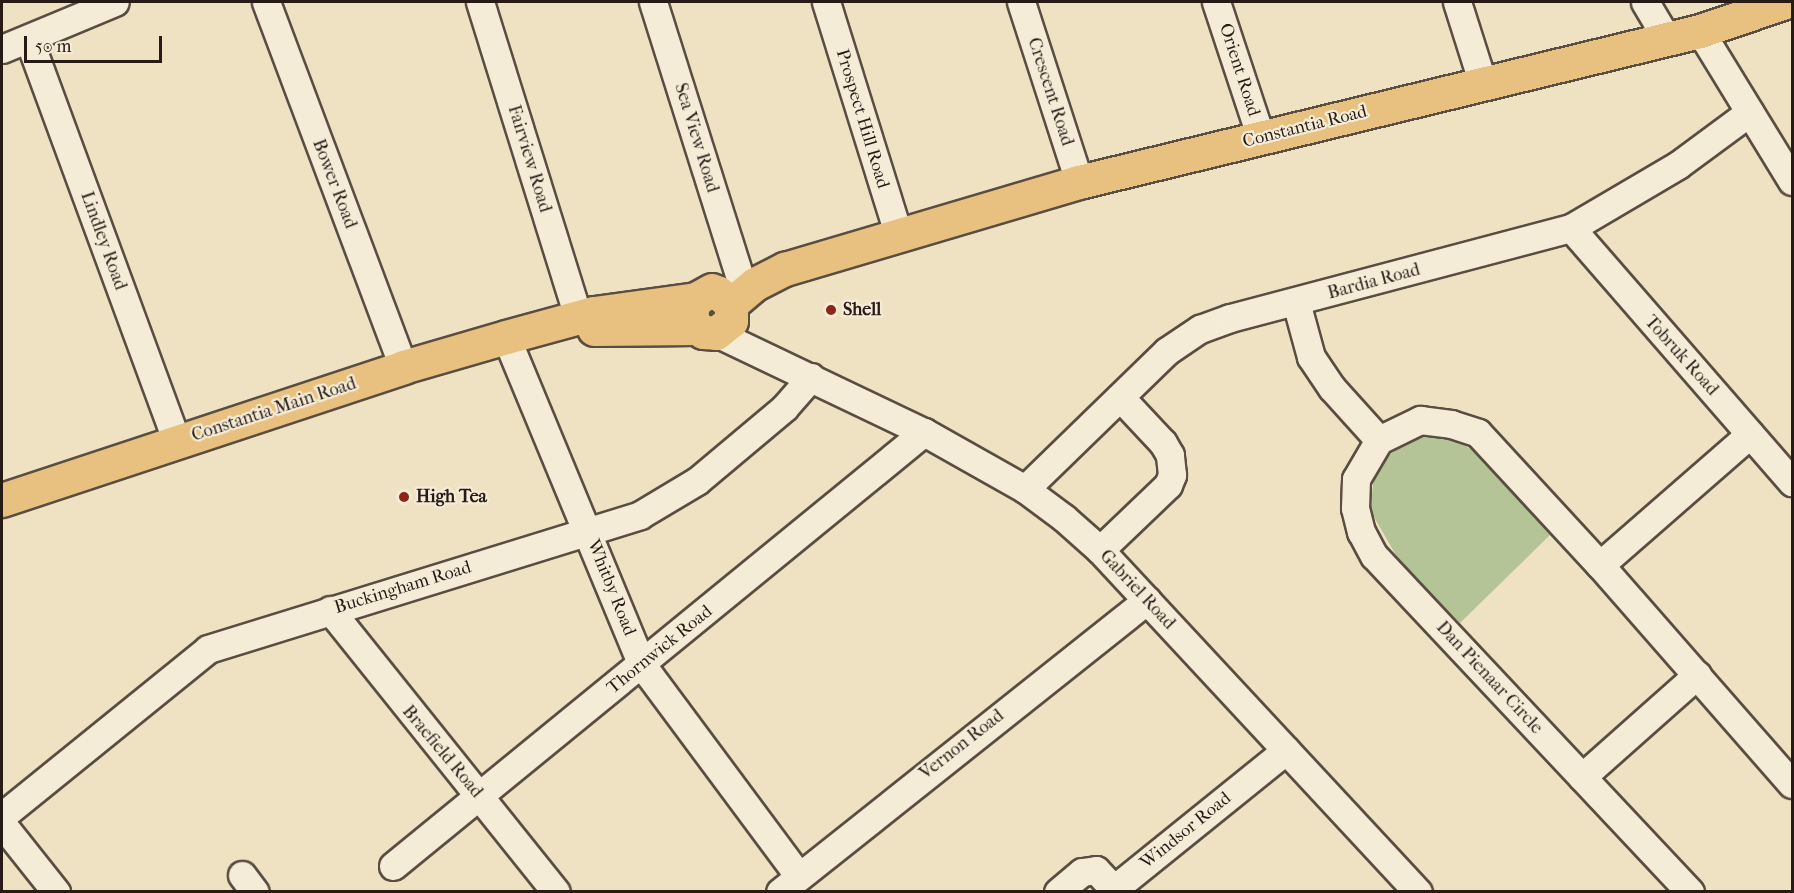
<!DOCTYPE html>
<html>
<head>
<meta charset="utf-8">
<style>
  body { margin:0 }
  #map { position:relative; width:1794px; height:893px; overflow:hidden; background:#efe2c2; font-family:"IM FELL French Canon",serif }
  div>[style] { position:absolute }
  .green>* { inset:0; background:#b5c497 }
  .roads { filter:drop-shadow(2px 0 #5a4d41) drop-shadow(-2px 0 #5a4d41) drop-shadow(0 2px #5a4d41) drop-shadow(0 -2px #5a4d41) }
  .minor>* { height:27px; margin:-13.5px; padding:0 13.5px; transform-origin:13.5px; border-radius:13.5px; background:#f5ecd7 }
  .major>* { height:33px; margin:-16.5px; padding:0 16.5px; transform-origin:16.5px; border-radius:16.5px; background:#e8c181 }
  .dots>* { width:16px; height:16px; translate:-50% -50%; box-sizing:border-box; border:3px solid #f5ecd7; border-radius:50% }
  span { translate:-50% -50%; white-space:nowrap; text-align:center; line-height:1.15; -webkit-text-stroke:4.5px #f5ecd7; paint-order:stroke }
  .street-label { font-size:18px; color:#281b16 }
  .poi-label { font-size:18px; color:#281b16; font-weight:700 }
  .left { translate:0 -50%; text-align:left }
  .frame { position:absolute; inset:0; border:3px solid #281b16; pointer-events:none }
  .scale { position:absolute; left:24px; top:36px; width:138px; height:27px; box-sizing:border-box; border:3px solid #281b16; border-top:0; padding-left:8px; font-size:18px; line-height:21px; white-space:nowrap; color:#281b16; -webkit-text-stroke:4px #f5ecd7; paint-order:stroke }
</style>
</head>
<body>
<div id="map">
  <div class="green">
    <div style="clip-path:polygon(1445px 433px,1482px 456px,1550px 535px,1460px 623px,1397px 557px,1370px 510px,1374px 477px,1385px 459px,1398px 448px,1421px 437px)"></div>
  </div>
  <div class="roads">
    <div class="minor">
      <div style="left:266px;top:2px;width:390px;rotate:69.4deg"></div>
      <div style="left:480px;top:2px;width:330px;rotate:72.7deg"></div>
      <div style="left:653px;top:2px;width:286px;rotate:72.5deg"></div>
      <div style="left:826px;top:2px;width:245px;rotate:72.7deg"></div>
      <div style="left:1021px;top:2px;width:189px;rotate:72.1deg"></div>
      <div style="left:1216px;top:2px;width:143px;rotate:71.7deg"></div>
      <div style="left:1457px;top:2px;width:86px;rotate:72.4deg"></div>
      <div style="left:1645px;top:2px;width:43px;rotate:59.3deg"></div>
      <div style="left:1700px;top:31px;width:176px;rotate:58.5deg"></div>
      <div style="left:29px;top:40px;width:428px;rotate:69.8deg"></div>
      <div style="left:2px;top:49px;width:122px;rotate:-22.6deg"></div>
      <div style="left:1571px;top:228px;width:337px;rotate:49deg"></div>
      <div style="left:1296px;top:302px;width:57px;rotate:74.7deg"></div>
      <div style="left:1311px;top:357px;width:37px;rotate:56deg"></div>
      <div style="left:1332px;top:388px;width:70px;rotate:47.9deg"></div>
      <div style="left:716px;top:333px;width:230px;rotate:25.5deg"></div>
      <div style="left:924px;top:432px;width:116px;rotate:29.4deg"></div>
      <div style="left:1025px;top:489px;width:49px;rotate:36.6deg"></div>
      <div style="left:1064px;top:518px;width:48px;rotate:41.6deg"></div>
      <div style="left:1100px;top:550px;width:467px;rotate:47.1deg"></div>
      <div style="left:506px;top:337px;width:355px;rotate:67.5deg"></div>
      <div style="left:642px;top:665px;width:260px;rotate:53.4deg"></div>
      <div style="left:1025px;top:489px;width:198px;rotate:-44.2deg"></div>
      <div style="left:1167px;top:351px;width:40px;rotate:-34deg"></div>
      <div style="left:1200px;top:329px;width:32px;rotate:-20deg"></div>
      <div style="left:1230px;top:318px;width:353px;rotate:-14.8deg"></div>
      <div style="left:1571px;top:228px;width:124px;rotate:-30.5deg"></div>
      <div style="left:1678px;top:165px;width:89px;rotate:-36.4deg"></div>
      <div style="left:1100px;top:550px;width:94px;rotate:-43.7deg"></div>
      <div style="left:1168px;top:485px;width:11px;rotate:-68deg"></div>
      <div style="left:1172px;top:475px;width:20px;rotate:-96deg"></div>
      <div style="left:1170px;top:455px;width:14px;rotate:-120deg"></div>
      <div style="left:1163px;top:443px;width:63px;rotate:-133.1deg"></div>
      <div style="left:1600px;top:565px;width:199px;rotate:-41.1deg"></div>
      <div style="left:330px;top:610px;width:361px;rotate:51.3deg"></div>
      <div style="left:1582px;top:777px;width:154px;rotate:-41.6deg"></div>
      <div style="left:2px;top:816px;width:265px;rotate:-39deg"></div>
      <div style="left:208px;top:649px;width:452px;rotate:-17.2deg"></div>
      <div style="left:640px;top:515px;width:66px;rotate:-30.8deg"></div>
      <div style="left:697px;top:481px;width:114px;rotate:-40deg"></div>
      <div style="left:784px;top:408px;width:41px;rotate:-48.9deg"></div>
      <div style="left:2px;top:824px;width:87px;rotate:51.5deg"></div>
      <div style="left:393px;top:866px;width:686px;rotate:-39.26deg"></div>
      <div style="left:242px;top:875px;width:21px;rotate:53deg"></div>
      <div style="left:780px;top:892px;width:469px;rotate:-38.5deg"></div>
      <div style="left:1058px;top:892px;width:31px;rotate:-40deg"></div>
      <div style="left:1082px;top:872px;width:14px;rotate:-8deg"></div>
      <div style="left:1096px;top:870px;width:26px;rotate:47deg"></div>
      <div style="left:1114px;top:889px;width:221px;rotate:-38.9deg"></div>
      <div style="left:1690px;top:892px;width:461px;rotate:-133.2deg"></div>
      <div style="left:1374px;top:556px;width:27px;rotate:-118deg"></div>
      <div style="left:1361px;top:532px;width:25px;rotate:-104deg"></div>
      <div style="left:1355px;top:508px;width:29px;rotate:-88deg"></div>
      <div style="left:1356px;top:479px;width:45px;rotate:-59.5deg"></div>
      <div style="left:1379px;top:440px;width:46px;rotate:-26deg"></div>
      <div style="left:1420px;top:420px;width:31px;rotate:7deg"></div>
      <div style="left:1451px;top:424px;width:28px;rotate:18deg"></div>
      <div style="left:1478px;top:433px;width:180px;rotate:47.3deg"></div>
      <div style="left:1600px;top:565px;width:291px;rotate:48.8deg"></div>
    </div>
    <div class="major">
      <div style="left:712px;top:290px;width:18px;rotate:151deg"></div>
      <div style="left:696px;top:299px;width:13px;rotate:113deg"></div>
      <div style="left:691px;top:311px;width:12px;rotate:81deg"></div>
      <div style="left:693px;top:323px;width:13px;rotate:42deg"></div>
      <div style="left:703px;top:332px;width:13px;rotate:4deg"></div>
      <div style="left:716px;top:333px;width:19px;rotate:-39deg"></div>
      <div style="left:731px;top:321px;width:17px;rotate:-90deg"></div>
      <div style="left:731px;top:304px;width:18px;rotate:-139deg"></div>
      <div style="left:731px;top:304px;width:31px;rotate:-40deg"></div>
      <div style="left:755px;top:284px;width:34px;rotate:-27deg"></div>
      <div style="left:785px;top:269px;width:307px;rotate:-16.5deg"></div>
      <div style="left:1079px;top:182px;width:639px;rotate:-13.67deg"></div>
      <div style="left:1700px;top:31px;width:90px;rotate:-18.8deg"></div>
      <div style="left:594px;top:329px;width:103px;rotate:-0.6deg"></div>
      <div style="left:2px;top:500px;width:422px;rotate:-18.3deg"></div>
      <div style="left:403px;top:367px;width:107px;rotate:-16.2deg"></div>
      <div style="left:506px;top:337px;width:91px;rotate:-15.3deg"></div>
      <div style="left:594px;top:313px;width:103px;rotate:-7.8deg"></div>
    </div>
  </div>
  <div class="dots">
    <div style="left:831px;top:310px;background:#8f2418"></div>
    <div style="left:404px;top:497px;background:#8f2418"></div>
  </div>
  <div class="street-label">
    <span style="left:1239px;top:70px;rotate:72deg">Orient Road</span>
    <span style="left:1050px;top:92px;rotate:72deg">Crescent Road</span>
    <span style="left:862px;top:119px;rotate:73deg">Prospect Hill Road</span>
    <span style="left:1305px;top:127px;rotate:-14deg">Constantia Road</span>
    <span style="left:696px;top:138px;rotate:73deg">Sea View Road</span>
    <span style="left:529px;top:159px;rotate:73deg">Fairview Road</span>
    <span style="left:334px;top:184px;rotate:69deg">Bower Road</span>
    <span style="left:103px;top:241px;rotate:70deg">Lindley Road</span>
    <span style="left:1374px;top:282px;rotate:-15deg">Bardia Road</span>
    <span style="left:1681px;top:356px;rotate:48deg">Tobruk Road</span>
    <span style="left:274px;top:410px;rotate:-18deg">Constantia Main Road</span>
    <span style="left:403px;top:588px;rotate:-17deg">Buckingham Road</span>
    <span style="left:611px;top:588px;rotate:68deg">Whitby Road</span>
    <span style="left:1137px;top:590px;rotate:47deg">Gabriel Road</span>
    <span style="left:660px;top:650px;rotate:-39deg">Thornwick Road</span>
    <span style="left:1489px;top:678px;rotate:47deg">Dan Pienaar Circle</span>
    <span style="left:962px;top:745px;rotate:-38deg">Vernon Road</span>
    <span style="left:442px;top:752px;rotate:50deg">Braefield Road</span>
    <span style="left:1186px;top:831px;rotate:-39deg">Windsor Road</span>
  </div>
  <div class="poi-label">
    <span class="left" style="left:843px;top:310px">Shell</span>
    <span class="left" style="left:416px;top:497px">High Tea</span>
  </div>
  <div class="frame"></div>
  <div class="scale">50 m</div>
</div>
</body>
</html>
